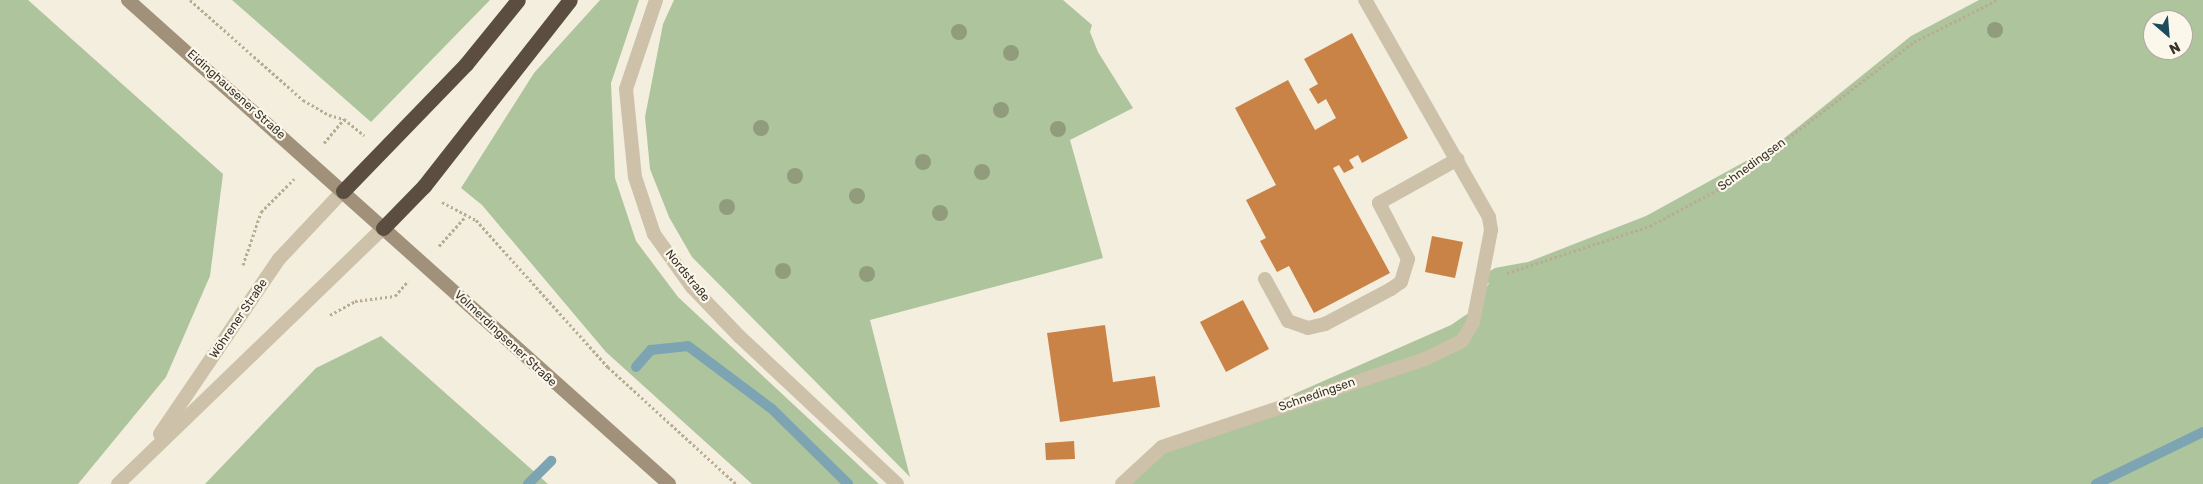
<!DOCTYPE html>
<html>
<head>
<meta charset="utf-8">
<style>
  body { margin:0 }
  #map { position:relative; width:2203px; height:484px; overflow:hidden; background:#f4eede; font-family:Rubik,sans-serif }
  div>[style] { position:absolute }
  .green>* { inset:0; background:#aec49d }
  .stream>* { height:10px; margin:-5px; padding:0 5px; transform-origin:5px; border-radius:5px; background:#7ca4b2 }
  .building>* { inset:0; background:#ca8346 }
  .path>* { height:3px; margin-top:-1.5px; transform-origin:0; background:repeating-linear-gradient(90deg,#b9ac93 0 2.5px,transparent 0 5px) }
  .service>* { height:14px; margin:-7px; padding:0 7px; transform-origin:7px; border-radius:7px; background:#cdc1a9 }
  .minor>* { height:14px; margin:-7px; padding:0 7px; transform-origin:7px; border-radius:7px; background:#cdc1a9 }
  .secondary>* { height:14px; margin:-7px; padding:0 7px; transform-origin:7px; border-radius:7px; background:#a1917a }
  .motorway>* { height:15px; margin:-7.5px; padding:0 7.5px; transform-origin:7.5px; border-radius:7.5px; background:#5b4e40 }
  .trees>* { width:16px; height:16px; margin:-8px; border-radius:50%; background:#909c7c }
  span { translate:-50% -50%; white-space:nowrap; text-align:center; line-height:1.15; -webkit-text-stroke:4.5px #fbf7eb; paint-order:stroke }
  .street-label { font-size:12px; color:#3a3229 }
  .north { position:absolute; left:2143px; top:10px; width:50px; height:50px; box-sizing:border-box; background:#fbf7eb; border:1px solid #aea89d; border-radius:50%; rotate:153deg; font-size:14px; font-weight:700; line-height:20px; text-align:center; color:#3a3229 }
  .north::after { content:''; display:block; margin:auto; width:18px; height:22px; background:#1d4b5d; clip-path:polygon(50% 0,100% 100%,50% 72%,0 100%) }
</style>
</head>
<body>
<div id="map">
  <div class="green">
    <div style="clip-path:polygon(0 0,28px 0,223px 174px,210px 276px,166px 377px,78px 484px,0 484px)"></div>
    <div style="clip-path:polygon(232px 0,490px 0,371px 122px)"></div>
    <div style="clip-path:polygon(600px 0,639px 0,611px 83px,615px 178px,636px 241px,678px 297px,879px 484px,752px 484px,606px 352px,482px 205px,461px 188px,534px 73px)"></div>
    <div style="clip-path:polygon(674px 0,1063px 0,1092px 25px,1090px 32px,1098px 52px,1133px 108px,1070px 140px,1103px 258px,870px 320px,910px 477px,692px 257px,669px 217px,650px 169px,645px 117px,663px 24px)"></div>
    <div style="clip-path:polygon(evenodd,1979px 0,2203px 0,2203px 484px,1117px 484px,1162px 452px,1451px 325px,1476px 308px,1489px 283px,1477px 279px,1495px 268px,1528px 262px,1646px 216px,1777px 144px,1911px 36px,1979px 0,2153px 20px,2183px 20px,2183px 50px,2153px 50px,2153px 20px)"></div>
    <div style="clip-path:polygon(381px 336px,548px 484px,205px 484px,316px 368px)"></div>
  </div>
  <div class="stream">
    <div style="left:636px;top:367px;width:23px;rotate:-49deg"></div>
    <div style="left:651px;top:350px;width:37px;rotate:-6deg"></div>
    <div style="left:688px;top:346px;width:105px;rotate:36.9deg"></div>
    <div style="left:772px;top:409px;width:107px;rotate:44.6deg"></div>
    <div style="left:528px;top:484px;width:33px;rotate:-45deg"></div>
    <div style="left:2096px;top:484px;width:119px;rotate:-25.9deg"></div>
  </div>
  <div class="building">
    <div style="clip-path:polygon(1352px 33px,1408px 138px,1362px 163px,1358px 155px,1349px 160px,1354px 168px,1344px 173px,1339px 165px,1333px 168px,1390px 273px,1314px 313px,1289px 266px,1277px 272px,1260px 241px,1266px 238px,1246px 200px,1276px 185px,1235px 108px,1288px 80px,1315px 130px,1336px 118px,1326px 99px,1318px 104px,1309px 89px,1318px 84px,1304px 59px)"></div>
    <div style="clip-path:polygon(1432px 236px,1463px 242px,1455px 278px,1425px 272px)"></div>
    <div style="clip-path:polygon(1243px 300px,1269px 349px,1226px 372px,1200px 322px)"></div>
    <div style="clip-path:polygon(1105px 325px,1113px 382px,1155px 376px,1160px 407px,1060px 422px,1047px 333px)"></div>
    <div style="clip-path:polygon(1074px 441px,1075px 459px,1046px 460px,1045px 443px)"></div>
  </div>
  <div class="path">
    <div style="left:190px;top:0;width:151px;rotate:41.5deg"></div>
    <div style="left:303px;top:100px;width:30px;rotate:30deg"></div>
    <div style="left:329px;top:115px;width:16px;rotate:15deg"></div>
    <div style="left:344px;top:119px;width:26px;rotate:39deg"></div>
    <div style="left:324px;top:143px;width:31px;rotate:-50deg"></div>
    <div style="left:442px;top:202px;width:38px;rotate:28deg"></div>
    <div style="left:476px;top:220px;width:198px;rotate:48.1deg"></div>
    <div style="left:608px;top:367px;width:173px;rotate:42.4deg"></div>
    <div style="left:439px;top:246px;width:40px;rotate:-48deg"></div>
    <div style="left:243px;top:265px;width:56px;rotate:-71.2deg"></div>
    <div style="left:261px;top:212px;width:47px;rotate:-45deg"></div>
    <div style="left:1507px;top:273px;width:151px;rotate:-18.2deg"></div>
    <div style="left:1650px;top:226px;width:89px;rotate:-28.3deg"></div>
    <div style="left:1728px;top:184px;width:234px;rotate:-37.4deg"></div>
    <div style="left:1914px;top:42px;width:93px;rotate:-26.8deg"></div>
    <div style="left:330px;top:315px;width:29px;rotate:-29deg"></div>
    <div style="left:355px;top:301px;width:40px;rotate:-7.1deg"></div>
    <div style="left:395px;top:296px;width:20px;rotate:-49deg"></div>
  </div>
  <div class="service">
    <div style="left:1265px;top:279px;width:48px;rotate:61.3deg"></div>
    <div style="left:1288px;top:321px;width:21px;rotate:19deg"></div>
    <div style="left:1308px;top:328px;width:17px;rotate:-13deg"></div>
    <div style="left:1325px;top:324px;width:75px;rotate:-27.9deg"></div>
    <div style="left:1391px;top:289px;width:12px;rotate:-35deg"></div>
    <div style="left:1401px;top:282px;width:24px;rotate:-73deg"></div>
    <div style="left:1408px;top:259px;width:63px;rotate:-117.4deg"></div>
    <div style="left:1379px;top:203px;width:90px;rotate:-29.1deg"></div>
  </div>
  <div class="minor">
    <div style="left:656px;top:0;width:94px;rotate:108.6deg"></div>
    <div style="left:626px;top:89px;width:88px;rotate:84.2deg"></div>
    <div style="left:635px;top:177px;width:60px;rotate:71.6deg"></div>
    <div style="left:654px;top:234px;width:65px;rotate:54.4deg"></div>
    <div style="left:692px;top:287px;width:69px;rotate:46.2deg"></div>
    <div style="left:740px;top:337px;width:215px;rotate:43.1deg"></div>
    <div style="left:160px;top:434px;width:212px;rotate:-55.8deg"></div>
    <div style="left:279px;top:259px;width:93px;rotate:-46.7deg"></div>
    <div style="left:118px;top:484px;width:368px;rotate:-44deg"></div>
    <div style="left:1122px;top:484px;width:54px;rotate:-42.8deg"></div>
    <div style="left:1162px;top:447px;width:277px;rotate:-18.5deg"></div>
    <div style="left:1425px;top:359px;width:41px;rotate:-25.9deg"></div>
    <div style="left:1462px;top:341px;width:21px;rotate:-59deg"></div>
    <div style="left:1473px;top:323px;width:95px;rotate:-79deg"></div>
    <div style="left:1491px;top:230px;width:13px;rotate:-99deg"></div>
    <div style="left:1489px;top:217px;width:250px;rotate:-119.7deg"></div>
  </div>
  <div class="secondary">
    <div style="left:128px;top:0;width:726px;rotate:41.82deg"></div>
  </div>
  <div class="motorway">
    <div style="left:343px;top:191px;width:177px;rotate:-45.9deg"></div>
    <div style="left:466px;top:64px;width:82px;rotate:-50.9deg"></div>
    <div style="left:383px;top:228px;width:59px;rotate:-45.7deg"></div>
    <div style="left:424px;top:186px;width:236px;rotate:-51.9deg"></div>
  </div>
  <div class="trees">
    <div style="left:1995px;top:30px"></div>
    <div style="left:959px;top:32px"></div>
    <div style="left:1011px;top:53px"></div>
    <div style="left:1001px;top:110px"></div>
    <div style="left:761px;top:128px"></div>
    <div style="left:1058px;top:129px"></div>
    <div style="left:923px;top:162px"></div>
    <div style="left:982px;top:172px"></div>
    <div style="left:795px;top:176px"></div>
    <div style="left:857px;top:196px"></div>
    <div style="left:727px;top:207px"></div>
    <div style="left:940px;top:213px"></div>
    <div style="left:783px;top:271px"></div>
    <div style="left:867px;top:274px"></div>
  </div>
  <div class="street-label">
    <span style="left:236px;top:95px;rotate:42deg">Eidinghausener Straße</span>
    <span style="left:1752px;top:165px;rotate:-36deg">Schnedingsen</span>
    <span style="left:687px;top:276px;rotate:51deg">Nordstraße</span>
    <span style="left:239px;top:319px;rotate:-56deg">Wöhrener Straße</span>
    <span style="left:505px;top:339px;rotate:43deg">Volmerdingsener Straße</span>
    <span style="left:1317px;top:395px;rotate:-19deg">Schnedingsen</span>
  </div>
  <div class="north">N</div>
</div>
</body>
</html>
